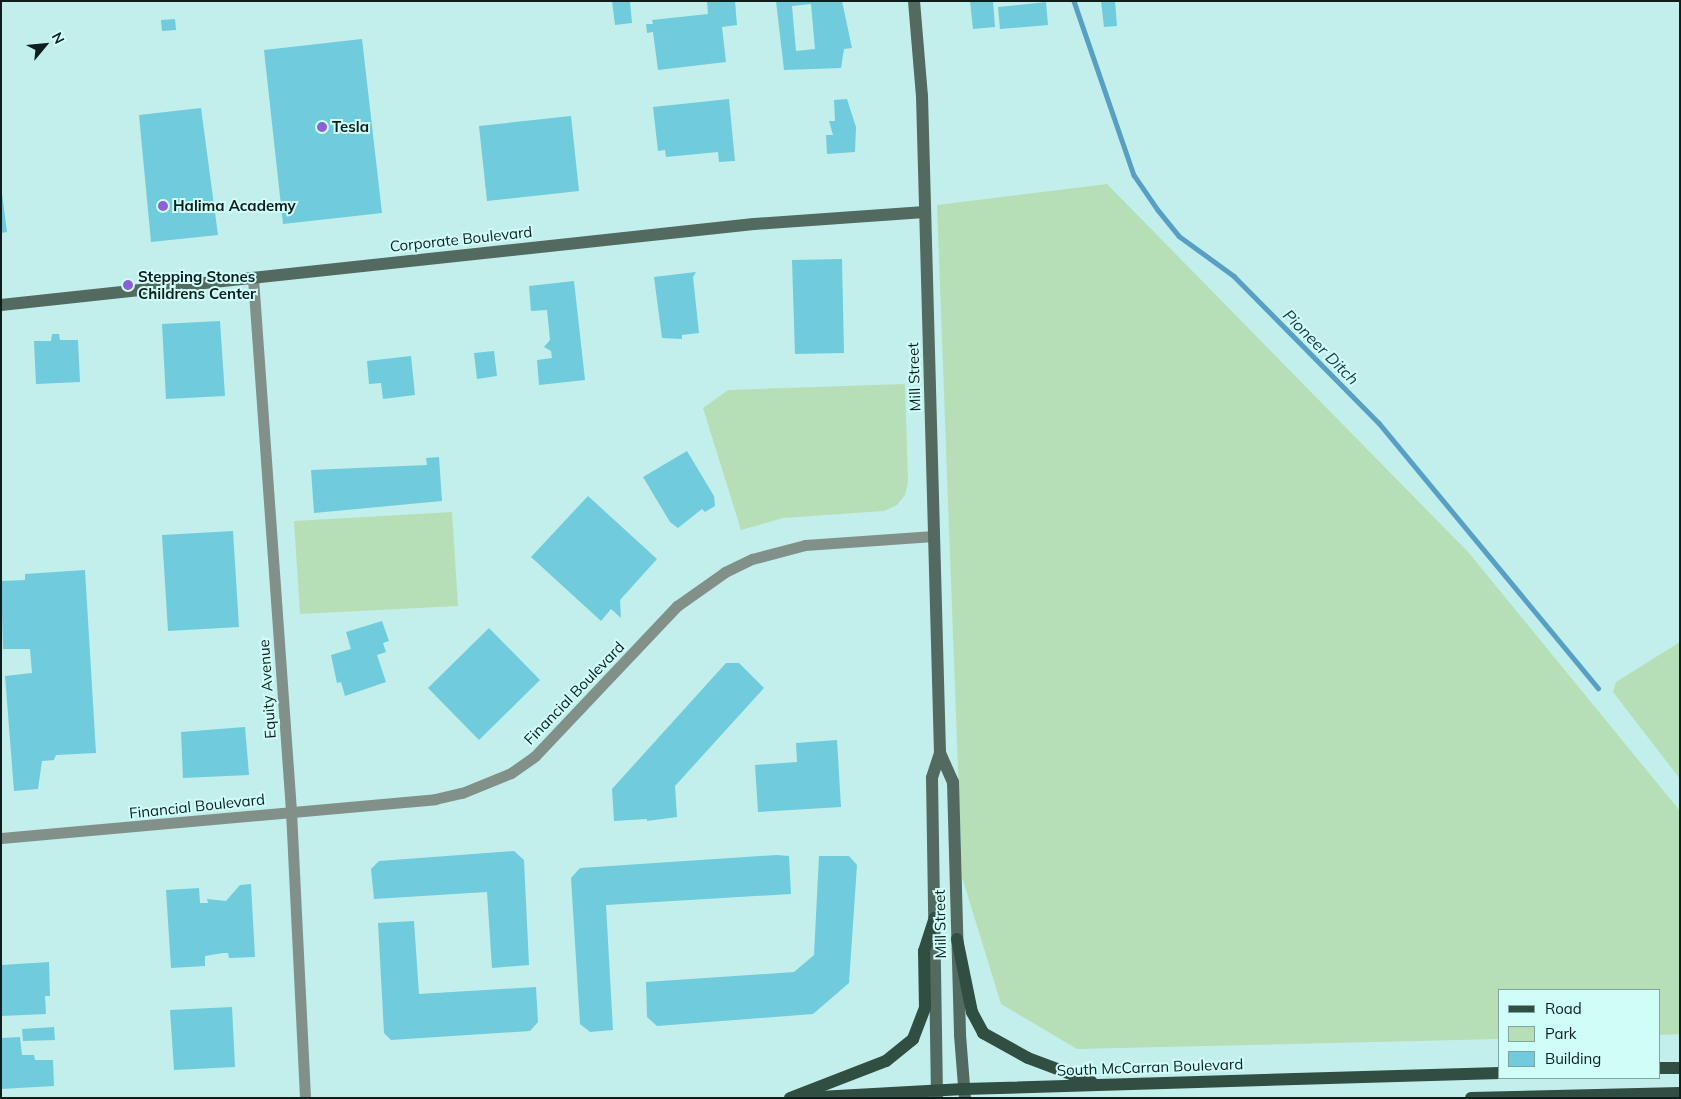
<!DOCTYPE html>
<html>
<head>
<meta charset="utf-8">
<style>
  body { margin:0 }
  #map { position:relative; width:1681px; height:1099px; overflow:hidden; background:#c2efeb; font-family:Mulish,sans-serif }
  div>[style] { position:absolute }
  .green>* { inset:0; background:#b6dfb7 }
  .stream>* { height:4.5px; margin:-2.25px; padding:0 2.25px; transform-origin:2.25px; border-radius:2.25px; background:#589fc4 }
  .building>* { inset:0; background:#70cbdc }
  .street>* { height:11px; margin:-5.5px; padding:0 5.5px; transform-origin:5.5px; border-radius:5.5px; background:#81918a }
  .secondary>* { height:12px; margin:-6px; padding:0 6px; transform-origin:6px; border-radius:6px; background:#526a60 }
  .primary>* { height:12px; margin:-6px; padding:0 6px; transform-origin:6px; border-radius:6px; background:#314e42 }
  .dots>* { width:14px; height:14px; translate:-50% -50%; box-sizing:border-box; border:2px solid #cffdf8; border-radius:50% }
  span { translate:-50% -50%; white-space:nowrap; text-align:center; line-height:1.15; -webkit-text-stroke:4px #cffdf8; paint-order:stroke }
  .poi-label { font-size:15px; color:#0d1e1d; font-weight:700 }
  .left { translate:0 -50%; text-align:left }
  .street-label { font-size:15px; color:#0d1e1d }
  .water-label { font-size:16px; color:#173748; font-style:italic }
  .frame { position:absolute; inset:0; border:2px solid #0d1e1d; pointer-events:none }
  .legend { position:absolute; left:1498px; top:989px; width:162px; height:90px; box-sizing:border-box; background:#cffdf8; border:1px solid #81a4a0; margin:0; padding:6px 9px; list-style:none; font-size:15px; color:#0d1e1d }
  .legend li { display:flex; align-items:center; gap:10px; height:25px }
  .legend b { width:25px; border:1px solid #81a4a0 }
  .north { position:absolute; left:20px; top:20px; width:50px; height:50px; -webkit-text-stroke:4px #cffdf8; paint-order:stroke; rotate:62deg; font-size:14px; font-weight:700; line-height:20px; text-align:center; color:#0d1e1d }
  .north::after { content:''; display:block; margin:auto; width:18px; height:22px; background:#0d1e1d; clip-path:polygon(50% 0,100% 100%,50% 72%,0 100%) }
</style>
</head>
<body>
<div id="map">
  <div class="green">
    <div style="clip-path:polygon(1107px 184px,1469px 553px,1680px 811px,1680px 1034px,1660px 1035px,1660px 990px,1500px 990px,1500px 1039px,1077px 1049px,1001px 1004px,962px 877px,937px 205px)"></div>
    <div style="clip-path:polygon(905px 384px,908px 482px,905px 495px,897px 505px,884px 511px,783px 518px,741px 530px,703px 408px,728px 390px)"></div>
    <div style="clip-path:polygon(452px 512px,458px 606px,300px 614px,294px 521px)"></div>
    <div style="clip-path:polygon(1680px 642px,1680px 779px,1613px 692px,1616px 682px)"></div>
  </div>
  <div class="stream">
    <div style="left:1074px;top:1px;width:184px;rotate:71deg"></div>
    <div style="left:1134px;top:175px;width:42px;rotate:55.6deg"></div>
    <div style="left:1158px;top:210px;width:33px;rotate:51deg"></div>
    <div style="left:1179px;top:236px;width:68px;rotate:36deg"></div>
    <div style="left:1234px;top:276px;width:206px;rotate:45.4deg"></div>
    <div style="left:1379px;top:423px;width:344px;rotate:50.4deg"></div>
  </div>
  <div class="building">
    <div style="clip-path:polygon(612px 1px,630px 1px,632px 23px,615px 25px)"></div>
    <div style="clip-path:polygon(707px 1px,735px 1px,737px 25px,722px 27px,726px 62px,658px 70px,653px 32px,647px 33px,646px 24px,653px 24px,652px 20px,708px 14px)"></div>
    <div style="clip-path:polygon(evenodd,776px 1px,842px 1px,852px 48px,844px 49px,841px 68px,784px 70px,776px 1px,811px 4px,815px 49px,796px 51px,792px 6px,811px 4px)"></div>
    <div style="clip-path:polygon(970px 1px,993px 1px,995px 27px,973px 29px)"></div>
    <div style="clip-path:polygon(1101px 1px,1115px 1px,1117px 26px,1104px 27px)"></div>
    <div style="clip-path:polygon(1046px 2px,1048px 25px,1000px 29px,998px 7px)"></div>
    <div style="clip-path:polygon(175px 19px,176px 30px,162px 31px,161px 20px)"></div>
    <div style="clip-path:polygon(362px 39px,382px 213px,283px 224px,264px 50px)"></div>
    <div style="clip-path:polygon(729px 99px,735px 161px,719px 162px,718px 152px,666px 157px,665px 150px,658px 151px,653px 107px)"></div>
    <div style="clip-path:polygon(847px 99px,856px 127px,855px 152px,827px 154px,826px 135px,833px 135px,829px 121px,835px 121px,834px 100px)"></div>
    <div style="clip-path:polygon(201px 108px,218px 235px,151px 242px,139px 115px)"></div>
    <div style="clip-path:polygon(571px 116px,579px 191px,487px 201px,479px 126px)"></div>
    <div style="clip-path:polygon(1px 186px,7px 232px,1px 233px)"></div>
    <div style="clip-path:polygon(842px 259px,844px 353px,795px 354px,792px 260px)"></div>
    <div style="clip-path:polygon(696px 272px,693px 277px,699px 333px,682px 335px,682px 339px,662px 338px,654px 277px)"></div>
    <div style="clip-path:polygon(574px 281px,585px 380px,539px 385px,537px 360px,552px 358px,551px 351px,544px 347px,550px 340px,547px 310px,531px 311px,529px 286px)"></div>
    <div style="clip-path:polygon(220px 321px,225px 396px,166px 399px,162px 324px)"></div>
    <div style="clip-path:polygon(52px 334px,59px 334px,60px 340px,78px 340px,80px 382px,36px 384px,34px 341px,51px 341px)"></div>
    <div style="clip-path:polygon(494px 351px,497px 376px,477px 379px,474px 353px)"></div>
    <div style="clip-path:polygon(411px 356px,415px 395px,383px 399px,381px 383px,369px 384px,367px 361px)"></div>
    <div style="clip-path:polygon(687px 451px,714px 496px,715px 506px,705px 512px,702px 509px,678px 528px,670px 522px,643px 477px)"></div>
    <div style="clip-path:polygon(439px 457px,442px 501px,314px 513px,311px 470px,427px 465px,426px 458px)"></div>
    <div style="clip-path:polygon(588px 496px,657px 559px,620px 600px,621px 618px,611px 609px,601px 621px,531px 557px)"></div>
    <div style="clip-path:polygon(233px 531px,239px 627px,168px 631px,162px 535px)"></div>
    <div style="clip-path:polygon(85px 570px,96px 753px,56px 755px,54px 760px,42px 761px,38px 789px,14px 791px,5px 676px,32px 673px,30px 649px,3px 649px,1px 581px,25px 580px,25px 574px)"></div>
    <div style="clip-path:polygon(382px 621px,389px 641px,383px 643px,386px 652px,377px 655px,386px 682px,345px 696px,341px 682px,337px 683px,331px 655px,351px 649px,346px 632px)"></div>
    <div style="clip-path:polygon(489px 628px,540px 680px,479px 740px,428px 688px)"></div>
    <div style="clip-path:polygon(726px 663px,739px 663px,764px 688px,675px 786px,677px 817px,647px 821px,647px 819px,614px 821px,612px 789px)"></div>
    <div style="clip-path:polygon(245px 727px,249px 775px,183px 778px,181px 732px)"></div>
    <div style="clip-path:polygon(837px 740px,841px 807px,758px 812px,755px 765px,797px 762px,796px 743px)"></div>
    <div style="clip-path:polygon(514px 851px,524px 860px,529px 965px,492px 968px,487px 892px,374px 899px,371px 869px,379px 861px)"></div>
    <div style="clip-path:polygon(777px 855px,789px 856px,791px 894px,606px 905px,613px 1030px,590px 1032px,580px 1024px,571px 878px,580px 868px)"></div>
    <div style="clip-path:polygon(819px 856px,849px 856px,857px 865px,849px 983px,813px 1014px,657px 1026px,647px 1017px,646px 982px,794px 972px,814px 955px)"></div>
    <div style="clip-path:polygon(251px 884px,255px 957px,229px 958px,228px 953px,223px 953px,205px 956px,205px 966px,171px 968px,166px 890px,199px 888px,200px 903px,208px 903px,207px 899px,226px 901px,240px 885px)"></div>
    <div style="clip-path:polygon(414px 921px,419px 994px,536px 987px,538px 1022px,530px 1031px,391px 1040px,384px 1033px,378px 923px)"></div>
    <div style="clip-path:polygon(49px 962px,50px 996px,45px 996px,46px 1014px,1px 1016px,1px 965px)"></div>
    <div style="clip-path:polygon(232px 1007px,235px 1067px,174px 1070px,170px 1010px)"></div>
    <div style="clip-path:polygon(54px 1027px,55px 1040px,23px 1041px,22px 1029px)"></div>
    <div style="clip-path:polygon(20px 1037px,22px 1055px,34px 1055px,35px 1060px,53px 1060px,54px 1086px,1px 1089px,1px 1038px)"></div>
  </div>
  <div class="street">
    <div style="left:253px;top:278px;width:534px;rotate:85.92deg"></div>
    <div style="left:291px;top:811px;width:287px;rotate:87.2deg"></div>
    <div style="left:1px;top:838px;width:436px;rotate:-5.1deg"></div>
    <div style="left:435px;top:799px;width:28px;rotate:-13deg"></div>
    <div style="left:462px;top:793px;width:53px;rotate:-22.2deg"></div>
    <div style="left:511px;top:773px;width:29px;rotate:-35deg"></div>
    <div style="left:535px;top:756px;width:207px;rotate:-46.6deg"></div>
    <div style="left:677px;top:606px;width:59px;rotate:-35.3deg"></div>
    <div style="left:725px;top:572px;width:30px;rotate:-26deg"></div>
    <div style="left:752px;top:559px;width:55px;rotate:-14.8deg"></div>
    <div style="left:805px;top:545px;width:129px;rotate:-4deg"></div>
  </div>
  <div class="secondary">
    <div style="left:914px;top:1px;width:95px;rotate:85.2deg"></div>
    <div style="left:922px;top:96px;width:657px;rotate:88.43deg"></div>
    <div style="left:940px;top:753px;width:26px;rotate:108deg"></div>
    <div style="left:932px;top:778px;width:320px;rotate:89.1deg"></div>
    <div style="left:1px;top:305px;width:757px;rotate:-6.14deg"></div>
    <div style="left:754px;top:224px;width:171px;rotate:-4deg"></div>
    <div style="left:940px;top:753px;width:32px;rotate:66deg"></div>
    <div style="left:953px;top:782px;width:253px;rotate:88.4deg"></div>
    <div style="left:960px;top:1035px;width:63px;rotate:85.5deg"></div>
  </div>
  <div class="primary">
    <div style="left:957px;top:939px;width:75px;rotate:78.4deg"></div>
    <div style="left:972px;top:1012px;width:24px;rotate:62deg"></div>
    <div style="left:983px;top:1033px;width:51px;rotate:29.1deg"></div>
    <div style="left:1028px;top:1058px;width:68px;rotate:20.6deg"></div>
    <div style="left:1660px;top:1068px;width:20px"></div>
    <div style="left:790px;top:1098px;width:103px;rotate:-21.1deg"></div>
    <div style="left:886px;top:1061px;width:35px;rotate:-39deg"></div>
    <div style="left:913px;top:1039px;width:33px;rotate:-69deg"></div>
    <div style="left:925px;top:1008px;width:57px;rotate:-91deg"></div>
    <div style="left:924px;top:951px;width:35px;rotate:-72deg"></div>
    <div style="left:801px;top:1098px;width:163px;rotate:-3.2deg"></div>
    <div style="left:964px;top:1089px;width:536px;rotate:-1.71deg"></div>
    <div style="left:1471px;top:1098px;width:209px;rotate:-1.4deg"></div>
  </div>
  <div class="dots">
    <div style="left:322px;top:127px;background:#8d60d9"></div>
    <div style="left:163px;top:206px;background:#8d60d9"></div>
    <div style="left:128px;top:285px;background:#8d60d9"></div>
  </div>
  <div class="poi-label">
    <span class="left" style="left:332px;top:127px">Tesla</span>
    <span class="left" style="left:173px;top:206px">Halima Academy</span>
    <span class="left" style="left:138px;top:285px">Stepping Stones<br>Childrens Center</span>
  </div>
  <div class="street-label">
    <span style="left:461px;top:239px;rotate:-6deg">Corporate Boulevard</span>
    <span style="left:914px;top:377px;rotate:-92deg">Mill Street</span>
    <span style="left:267px;top:689px;rotate:-94deg">Equity Avenue</span>
    <span style="left:574px;top:693px;rotate:-46deg">Financial Boulevard</span>
    <span style="left:197px;top:806px;rotate:-6deg">Financial Boulevard</span>
    <span style="left:940px;top:924px;rotate:-91deg">Mill Street</span>
    <span style="left:1150px;top:1067px;rotate:-2deg">South McCarran Boulevard</span>
  </div>
  <div class="water-label">
    <span style="left:1321px;top:347px;rotate:45deg">Pioneer Ditch</span>
  </div>
  <div class="frame"></div>
  <ul class="legend">
  <li><b style="height:6px;background:#314e42"></b>Road</li>
  <li><b style="height:14px;background:#b6dfb7"></b>Park</li>
  <li><b style="height:14px;background:#70cbdc"></b>Building</li>
  </ul>
  <div class="north">N</div>
</div>
</body>
</html>
